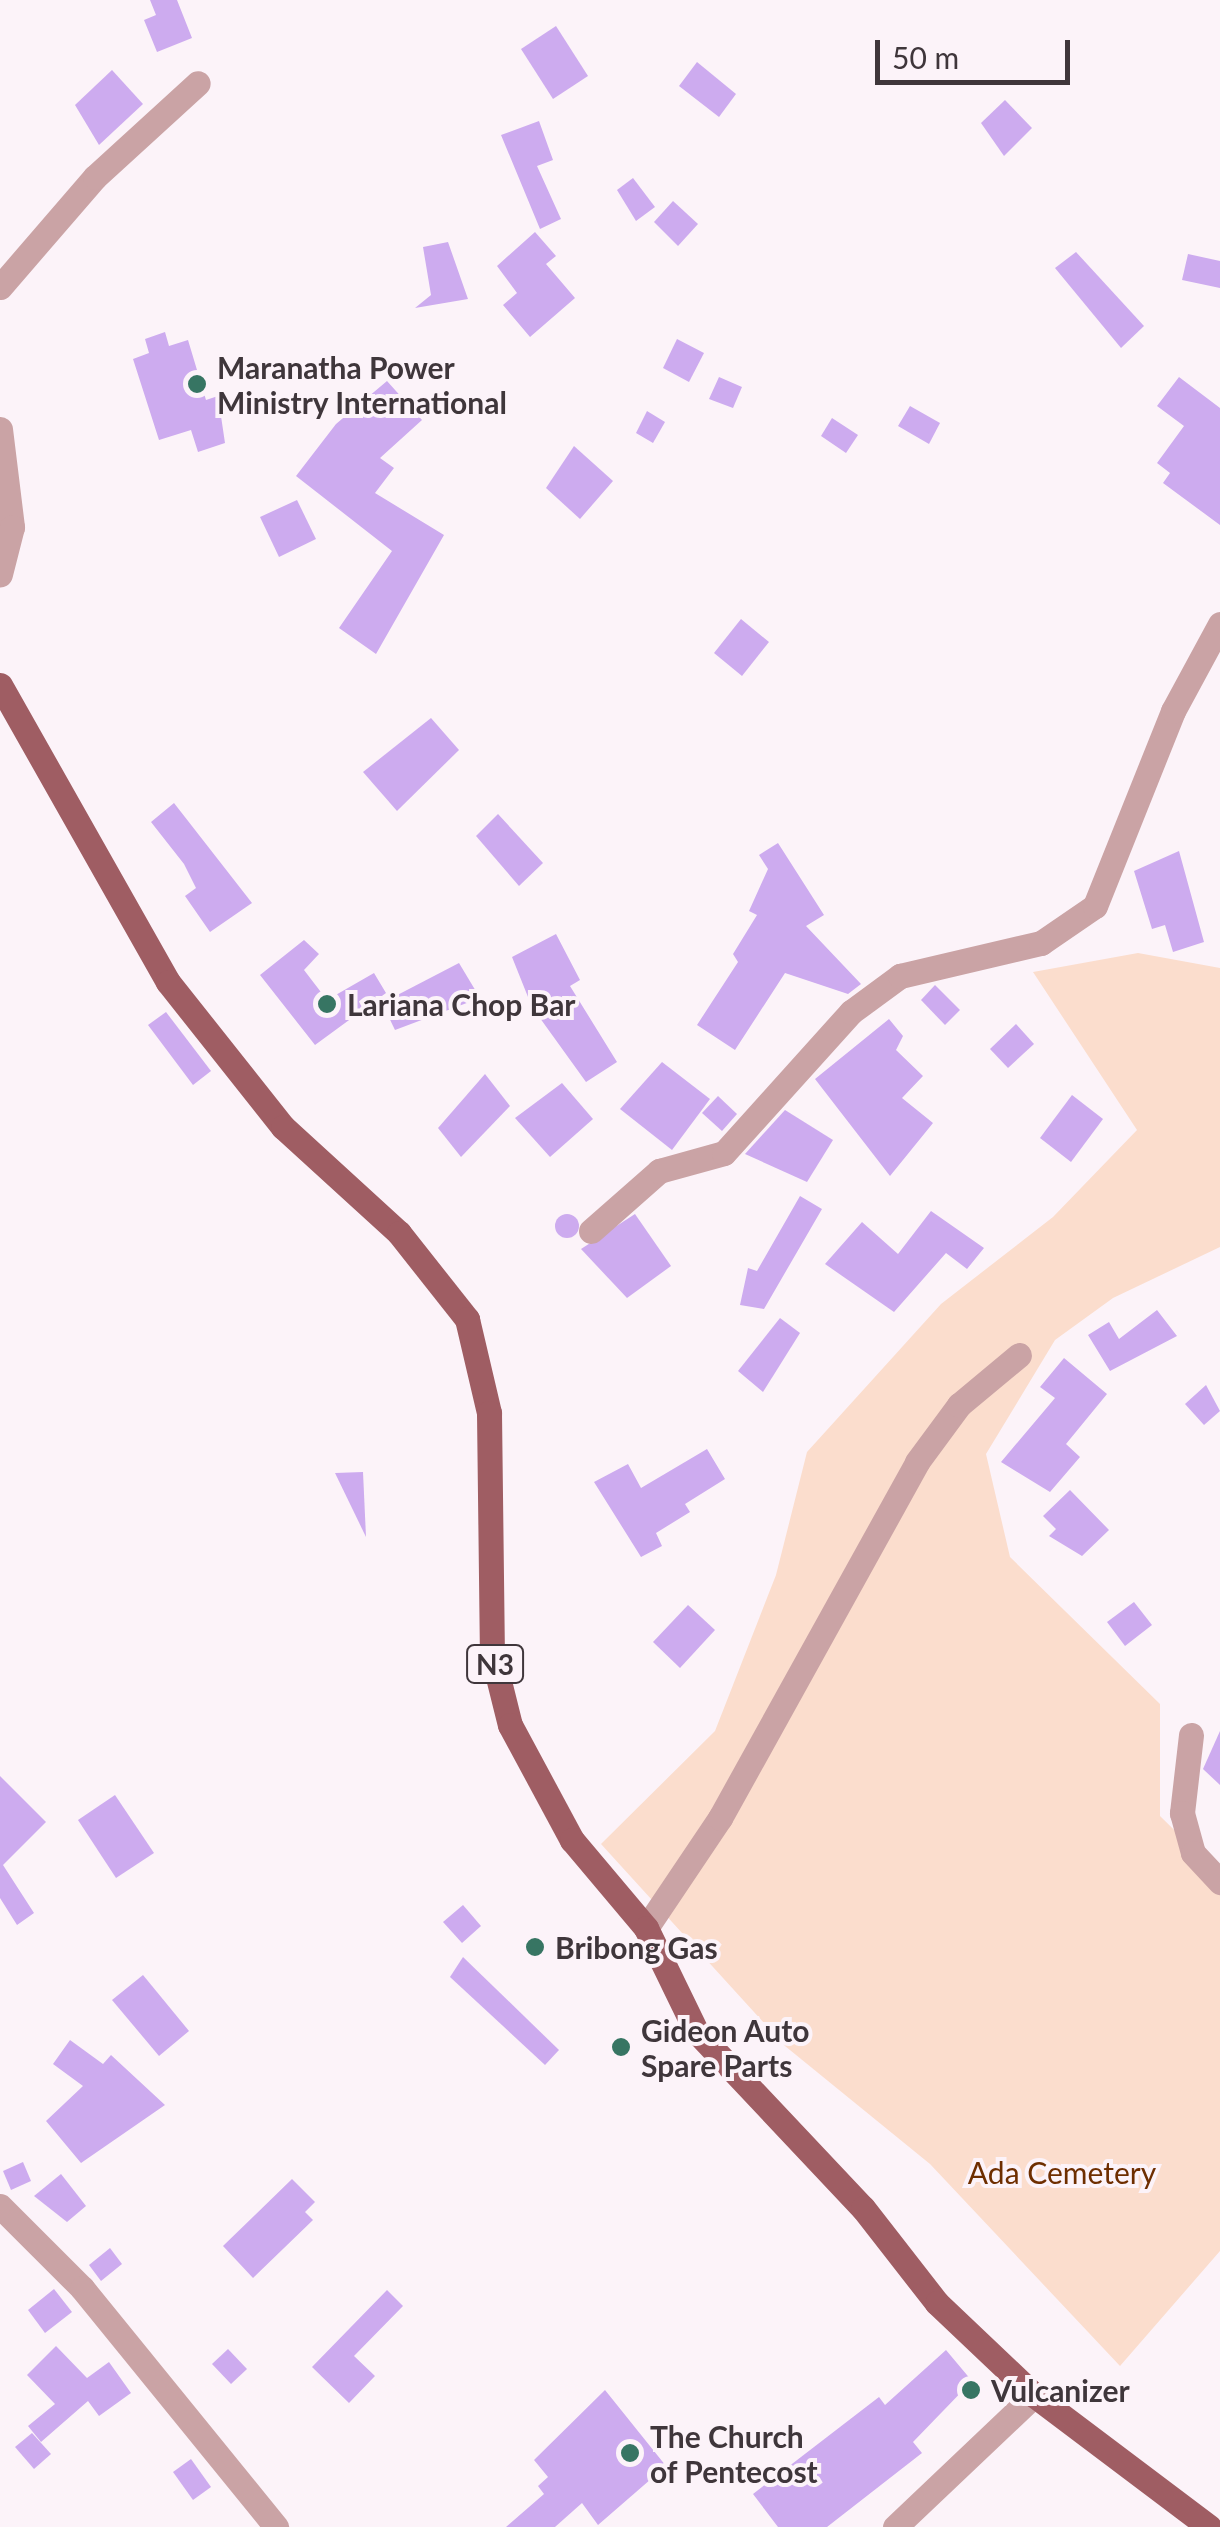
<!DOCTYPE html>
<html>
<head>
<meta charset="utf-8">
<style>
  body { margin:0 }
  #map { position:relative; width:1220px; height:2527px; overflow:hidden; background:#fcf3f9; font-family:Lato,sans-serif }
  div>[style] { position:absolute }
  .green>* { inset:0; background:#fbddcd }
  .building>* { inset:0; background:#cdabef }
  .round { border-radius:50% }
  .street>* { height:25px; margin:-12.5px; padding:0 12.5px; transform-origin:12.5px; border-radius:12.5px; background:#caa3a5 }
  .primary>* { height:25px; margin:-12.5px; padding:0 12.5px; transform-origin:12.5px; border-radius:12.5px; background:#9f5d63 }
  .dots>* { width:28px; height:28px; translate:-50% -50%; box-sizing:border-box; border:5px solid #fcf3f9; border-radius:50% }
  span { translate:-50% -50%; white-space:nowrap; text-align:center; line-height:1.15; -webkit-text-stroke:8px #fcf3f9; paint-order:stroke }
  .shield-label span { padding:2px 8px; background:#fcf3f9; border:2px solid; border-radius:8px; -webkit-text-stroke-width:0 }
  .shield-label { font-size:28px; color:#3f363b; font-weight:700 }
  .poi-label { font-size:30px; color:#3f363b; font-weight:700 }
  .left { translate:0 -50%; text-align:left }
  .park-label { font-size:30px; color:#6e2e00 }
  .scale { position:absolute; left:875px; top:40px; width:195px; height:45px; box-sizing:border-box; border:5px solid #3f363b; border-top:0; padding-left:12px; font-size:30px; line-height:35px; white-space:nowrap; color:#3f363b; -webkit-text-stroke:8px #fcf3f9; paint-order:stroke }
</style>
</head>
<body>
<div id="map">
  <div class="green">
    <div style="clip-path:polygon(1138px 953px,1220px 968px,1220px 1247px,1113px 1298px,1055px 1340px,986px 1454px,1010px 1557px,1160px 1704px,1160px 1816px,1220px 1875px,1220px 2251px,1120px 2366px,930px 2164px,785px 2046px,601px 1844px,715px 1731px,776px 1575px,807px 1452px,941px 1304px,1053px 1217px,1137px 1130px,1033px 972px)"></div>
  </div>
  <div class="building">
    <div style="clip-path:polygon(150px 0,177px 0,192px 38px,157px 52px,144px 20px,156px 15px)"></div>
    <div style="clip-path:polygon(556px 26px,588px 76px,553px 99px,521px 49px)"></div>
    <div style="clip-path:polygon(697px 62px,736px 94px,719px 117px,679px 86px)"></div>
    <div style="clip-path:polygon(112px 70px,143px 104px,99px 145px,75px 105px)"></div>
    <div style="clip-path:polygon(1005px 100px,1032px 128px,1004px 156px,981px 123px)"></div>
    <div style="clip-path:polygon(539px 121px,553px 160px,537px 166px,561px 219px,540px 229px,501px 135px)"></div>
    <div style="clip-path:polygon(633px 178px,655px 207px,636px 221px,617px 190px)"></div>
    <div style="clip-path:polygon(673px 201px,698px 224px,678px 246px,654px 222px)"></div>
    <div style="clip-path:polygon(535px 232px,556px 256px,546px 264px,575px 298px,530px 337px,503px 305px,517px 293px,497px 266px)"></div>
    <div style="clip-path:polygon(448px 242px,468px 299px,415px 308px,431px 295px,423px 247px)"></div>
    <div style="clip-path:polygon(1076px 252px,1144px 326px,1121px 348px,1055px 268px)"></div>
    <div style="clip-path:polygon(1188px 254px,1220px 261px,1220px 288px,1182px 280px)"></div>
    <div style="clip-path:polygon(165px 332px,169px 346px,188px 340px,206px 400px,218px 396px,225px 443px,198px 452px,191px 430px,159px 440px,133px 359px,149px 353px,145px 339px)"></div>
    <div style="clip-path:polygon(677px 339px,704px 353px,689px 382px,663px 368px)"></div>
    <div style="clip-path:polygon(719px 377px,742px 387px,733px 408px,709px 399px)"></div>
    <div style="clip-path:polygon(1179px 377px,1220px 408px,1220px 525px,1163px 483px,1170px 473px,1157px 463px,1184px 426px,1157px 406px)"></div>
    <div style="clip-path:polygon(387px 381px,422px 420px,380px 458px,394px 468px,375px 493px,444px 535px,376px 654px,339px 628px,392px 551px,296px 476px,336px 424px)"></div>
    <div style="clip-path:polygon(910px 406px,940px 423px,929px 444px,898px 426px)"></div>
    <div style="clip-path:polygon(647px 411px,665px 422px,653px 443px,636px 433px)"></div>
    <div style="clip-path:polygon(832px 418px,858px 435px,846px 453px,821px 436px)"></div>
    <div style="clip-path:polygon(574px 446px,613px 481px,580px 519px,546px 488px)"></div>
    <div style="clip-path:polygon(297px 500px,316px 539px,279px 557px,260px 517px)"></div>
    <div style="clip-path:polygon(741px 619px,769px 642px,742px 676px,714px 653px)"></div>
    <div style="clip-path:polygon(431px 718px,459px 750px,397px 811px,363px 772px)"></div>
    <div style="clip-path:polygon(174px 803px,252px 903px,210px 932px,185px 896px,196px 888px,184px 864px,151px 822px)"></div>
    <div style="clip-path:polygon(498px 814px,543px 863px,519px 886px,476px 836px)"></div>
    <div style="clip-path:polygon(778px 843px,824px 915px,806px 926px,861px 984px,848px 994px,785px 973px,735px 1050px,697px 1025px,738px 962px,733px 954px,757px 915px,749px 911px,768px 869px,759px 855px)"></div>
    <div style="clip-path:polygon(1179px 851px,1204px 942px,1173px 952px,1165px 925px,1152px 929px,1134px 871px)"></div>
    <div style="clip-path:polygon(556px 934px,580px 980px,570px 986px,617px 1062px,586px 1082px,532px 1007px,512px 957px)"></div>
    <div style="clip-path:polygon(304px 940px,319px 954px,304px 970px,327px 1000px,374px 973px,386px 993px,315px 1045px,260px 975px)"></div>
    <div style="clip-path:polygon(459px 963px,480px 998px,395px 1030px,382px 1003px)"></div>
    <div style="clip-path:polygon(935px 985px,960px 1010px,945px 1025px,921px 1000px)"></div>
    <div style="clip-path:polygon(166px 1012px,211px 1071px,193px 1085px,148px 1025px)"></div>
    <div style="clip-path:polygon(889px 1019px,903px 1036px,896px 1050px,923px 1076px,902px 1098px,933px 1123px,890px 1176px,815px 1079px)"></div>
    <div style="clip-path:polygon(1016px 1024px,1034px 1044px,1008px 1068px,990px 1049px)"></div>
    <div style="clip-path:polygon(662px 1062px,710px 1099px,672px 1150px,620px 1109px)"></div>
    <div style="clip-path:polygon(485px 1074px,510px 1106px,461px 1157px,438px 1128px)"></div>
    <div style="clip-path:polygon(562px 1083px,593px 1119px,550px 1157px,515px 1118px)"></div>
    <div style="clip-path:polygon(1072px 1095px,1103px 1119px,1071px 1162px,1040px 1138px)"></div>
    <div style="clip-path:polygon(718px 1096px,737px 1114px,722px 1131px,702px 1113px)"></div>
    <div style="clip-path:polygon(785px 1110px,833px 1140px,807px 1182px,745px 1154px)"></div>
    <div style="clip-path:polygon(800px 1196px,822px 1209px,764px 1309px,740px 1305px,748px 1268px,757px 1271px)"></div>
    <div style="clip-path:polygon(931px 1211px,984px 1248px,967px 1269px,946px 1253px,894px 1312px,825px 1264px,862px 1222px,898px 1254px)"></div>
    <div style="clip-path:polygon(635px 1214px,671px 1266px,627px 1298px,581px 1249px)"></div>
    <div class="round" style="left:555px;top:1214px;width:24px;height:24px"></div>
    <div style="clip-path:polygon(1157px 1310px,1177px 1336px,1110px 1371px,1088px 1335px,1109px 1322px,1119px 1339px)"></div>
    <div style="clip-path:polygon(780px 1318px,800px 1333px,763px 1392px,738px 1371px)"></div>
    <div style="clip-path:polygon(1064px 1358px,1107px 1394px,1066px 1444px,1080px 1457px,1050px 1492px,1001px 1462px,1055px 1398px,1040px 1387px)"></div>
    <div style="clip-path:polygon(1206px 1385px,1220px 1411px,1204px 1425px,1185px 1404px)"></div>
    <div style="clip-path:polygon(707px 1449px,725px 1479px,685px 1504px,690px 1512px,656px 1533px,662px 1546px,641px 1557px,594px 1482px,628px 1464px,641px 1488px)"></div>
    <div style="clip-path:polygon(363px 1472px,366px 1537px,335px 1473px)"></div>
    <div style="clip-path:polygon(1070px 1490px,1109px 1530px,1082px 1556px,1049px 1536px,1056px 1529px,1043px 1516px)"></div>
    <div style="clip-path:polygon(1134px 1602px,1152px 1625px,1125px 1646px,1107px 1622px)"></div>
    <div style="clip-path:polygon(688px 1605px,715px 1630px,680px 1668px,653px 1642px)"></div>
    <div style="clip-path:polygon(1220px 1731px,1220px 1785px,1203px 1769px)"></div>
    <div style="clip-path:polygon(0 1776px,46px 1822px,3px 1865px,34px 1913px,17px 1925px,0 1898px)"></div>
    <div style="clip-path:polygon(115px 1795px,154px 1853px,116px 1878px,78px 1820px)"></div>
    <div style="clip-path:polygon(463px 1905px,481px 1926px,462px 1943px,443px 1922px)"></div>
    <div style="clip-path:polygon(463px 1957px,559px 2050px,545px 2065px,450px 1977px)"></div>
    <div style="clip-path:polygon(143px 1975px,189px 2031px,159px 2056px,112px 2000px)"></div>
    <div style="clip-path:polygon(70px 2040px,103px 2064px,111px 2055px,165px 2105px,81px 2163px,46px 2121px,83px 2086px,53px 2064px)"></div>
    <div style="clip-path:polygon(23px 2162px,31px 2181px,11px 2190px,3px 2171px)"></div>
    <div style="clip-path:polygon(61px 2174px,86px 2206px,67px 2222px,34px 2196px)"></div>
    <div style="clip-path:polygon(292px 2179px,315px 2202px,305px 2212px,313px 2220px,253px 2278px,223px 2246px)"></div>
    <div style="clip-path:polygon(110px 2248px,122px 2264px,101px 2281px,89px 2265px)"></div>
    <div style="clip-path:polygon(54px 2289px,72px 2312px,45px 2333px,28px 2310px)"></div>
    <div style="clip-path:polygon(387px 2290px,403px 2306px,354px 2356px,375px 2376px,349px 2403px,312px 2367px)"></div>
    <div style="clip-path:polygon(56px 2346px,87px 2378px,109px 2362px,131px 2393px,99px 2416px,88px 2401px,41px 2442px,28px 2426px,55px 2404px,27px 2375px)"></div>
    <div style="clip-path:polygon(228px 2349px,247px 2369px,231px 2384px,212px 2364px)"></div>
    <div style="clip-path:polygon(946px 2350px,972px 2381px,913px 2442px,922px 2453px,827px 2527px,778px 2527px,753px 2494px,879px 2397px,885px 2405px)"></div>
    <div style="clip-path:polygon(605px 2390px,666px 2466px,598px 2525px,582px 2503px,555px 2527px,506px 2527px,544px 2494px,538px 2486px,548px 2477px,534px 2460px)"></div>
    <div style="clip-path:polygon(32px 2433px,51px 2454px,34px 2469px,15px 2447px)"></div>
    <div style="clip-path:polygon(191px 2459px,211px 2487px,193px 2500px,173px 2472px)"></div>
  </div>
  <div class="street">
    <div style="left:0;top:287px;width:145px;rotate:-49.2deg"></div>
    <div style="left:95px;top:177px;width:139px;rotate:-42.4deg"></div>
    <div style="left:0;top:429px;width:99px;rotate:83deg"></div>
    <div style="left:12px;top:527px;width:49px;rotate:104.3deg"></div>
    <div style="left:591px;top:1231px;width:91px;rotate:-41.4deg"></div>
    <div style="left:659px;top:1171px;width:67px;rotate:-15.5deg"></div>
    <div style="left:724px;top:1153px;width:190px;rotate:-48deg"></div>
    <div style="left:851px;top:1012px;width:61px;rotate:-36.3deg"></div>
    <div style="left:900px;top:976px;width:145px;rotate:-13.2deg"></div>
    <div style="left:1041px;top:943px;width:65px;rotate:-34.4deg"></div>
    <div style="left:1095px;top:906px;width:210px;rotate:-68.2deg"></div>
    <div style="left:1173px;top:711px;width:99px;rotate:-61.6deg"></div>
    <div style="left:1191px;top:1735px;width:79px;rotate:96.6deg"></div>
    <div style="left:1182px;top:1813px;width:41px;rotate:74.6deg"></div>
    <div style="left:1193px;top:1853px;width:40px;rotate:47deg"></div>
    <div style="left:646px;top:1928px;width:133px;rotate:-56.1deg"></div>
    <div style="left:720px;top:1818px;width:407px;rotate:-61deg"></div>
    <div style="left:917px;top:1462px;width:71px;rotate:-53.6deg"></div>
    <div style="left:959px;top:1405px;width:78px;rotate:-39.8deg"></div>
    <div style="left:0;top:2206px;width:116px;rotate:45deg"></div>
    <div style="left:82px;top:2288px;width:308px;rotate:50.9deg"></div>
    <div style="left:895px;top:2527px;width:192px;rotate:-43.5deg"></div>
  </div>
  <div class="primary">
    <div style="left:0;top:685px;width:341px;rotate:60.5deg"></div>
    <div style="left:168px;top:982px;width:185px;rotate:51.6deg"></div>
    <div style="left:283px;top:1127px;width:157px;rotate:42.4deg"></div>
    <div style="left:399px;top:1233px;width:110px;rotate:51.7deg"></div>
    <div style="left:467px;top:1319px;width:97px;rotate:76.8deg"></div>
    <div style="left:489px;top:1413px;width:240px;rotate:89.3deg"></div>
    <div style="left:492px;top:1653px;width:74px;rotate:76deg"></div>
    <div style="left:510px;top:1725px;width:131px;rotate:61.7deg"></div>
    <div style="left:572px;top:1840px;width:115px;rotate:49.9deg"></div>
    <div style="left:646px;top:1928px;width:114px;rotate:64.1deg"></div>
    <div style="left:696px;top:2031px;width:243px;rotate:46.7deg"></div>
    <div style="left:863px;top:2208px;width:120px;rotate:52.1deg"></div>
    <div style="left:937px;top:2303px;width:134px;rotate:43.5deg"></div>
    <div style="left:1034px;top:2395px;width:219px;rotate:37deg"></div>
  </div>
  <div class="dots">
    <div style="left:197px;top:384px;background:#377563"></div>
    <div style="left:327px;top:1004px;background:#377563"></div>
    <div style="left:535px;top:1947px;background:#377563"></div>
    <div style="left:621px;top:2047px;background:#377563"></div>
    <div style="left:971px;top:2390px;background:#377563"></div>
    <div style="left:630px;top:2453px;background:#377563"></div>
  </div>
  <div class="shield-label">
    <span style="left:495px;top:1664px">N3</span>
  </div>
  <div class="poi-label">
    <span class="left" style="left:217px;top:384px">Maranatha Power<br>Ministry International</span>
    <span class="left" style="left:347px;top:1004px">Lariana Chop Bar</span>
    <span class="left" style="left:555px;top:1947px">Bribong Gas</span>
    <span class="left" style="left:641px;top:2047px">Gideon Auto<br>Spare Parts</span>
    <span class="left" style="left:991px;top:2390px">Vulcanizer</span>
    <span class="left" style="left:650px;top:2453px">The Church<br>of Pentecost</span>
  </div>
  <div class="park-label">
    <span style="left:1062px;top:2172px">Ada Cemetery</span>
  </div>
  <div class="scale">50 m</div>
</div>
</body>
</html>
